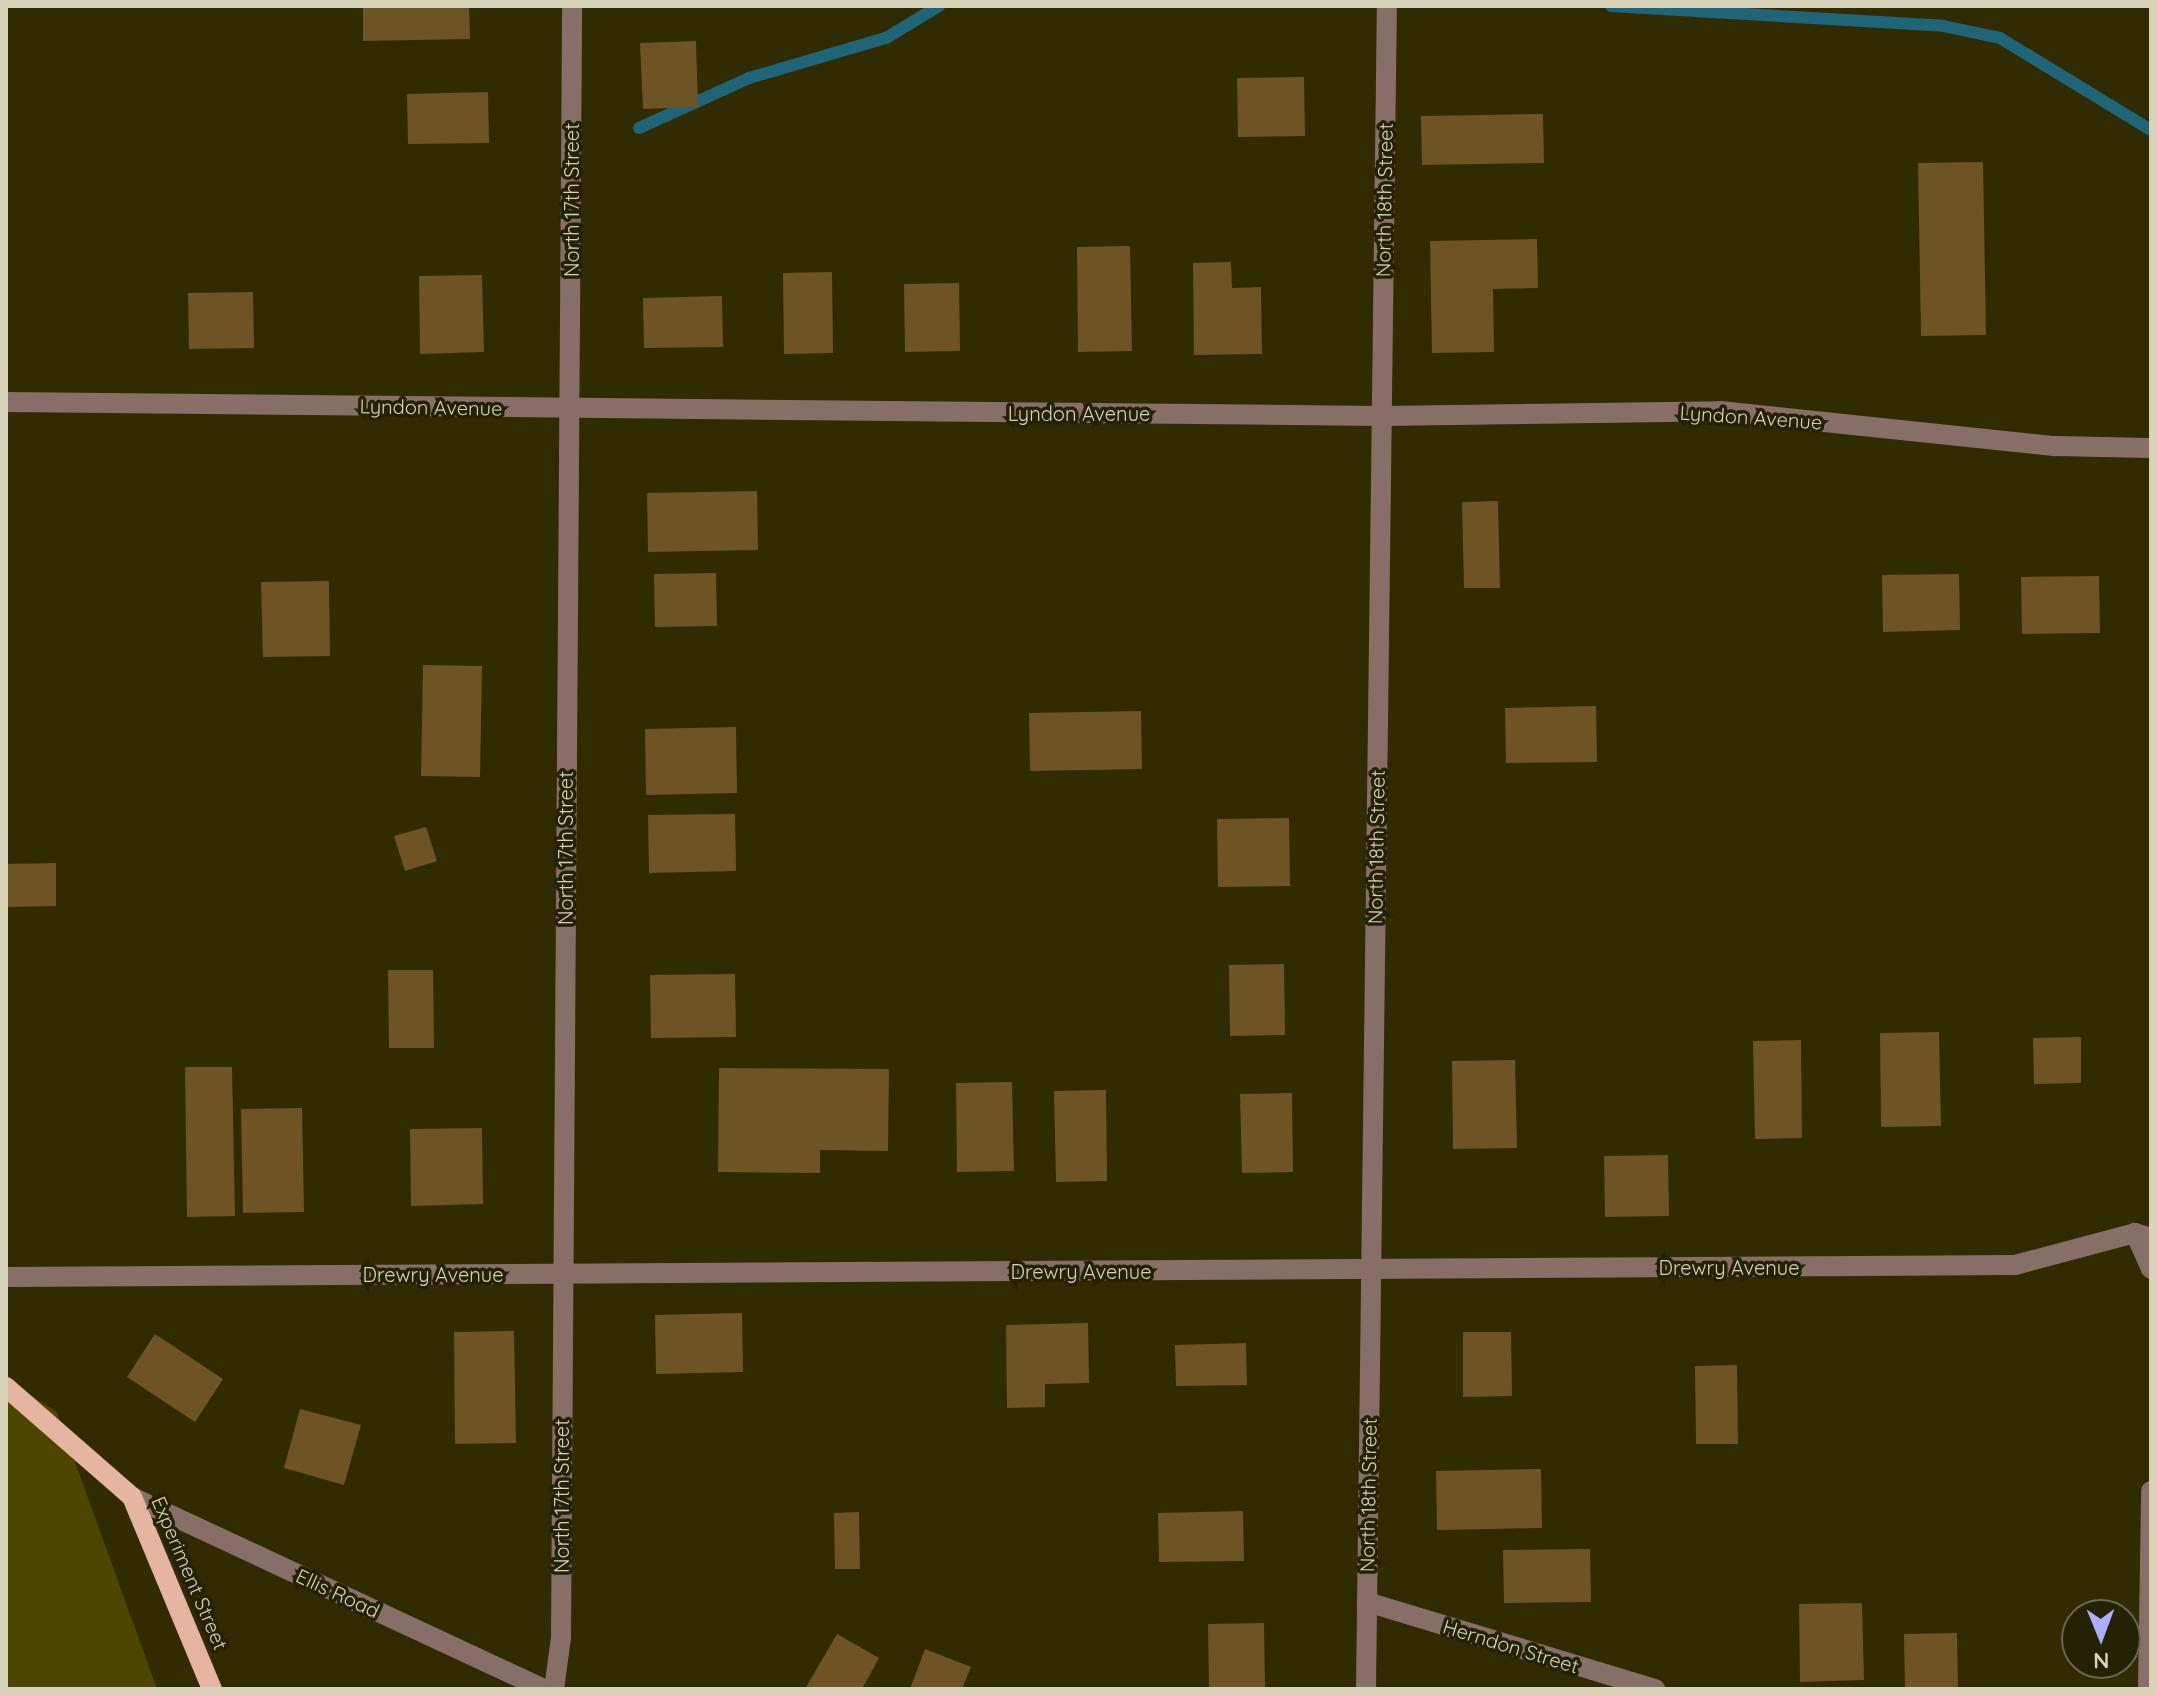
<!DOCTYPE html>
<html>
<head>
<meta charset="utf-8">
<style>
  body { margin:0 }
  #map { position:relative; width:2157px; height:1695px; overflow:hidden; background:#312b01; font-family:Quicksand,sans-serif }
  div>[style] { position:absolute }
  .green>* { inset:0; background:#4e4500 }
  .stream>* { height:12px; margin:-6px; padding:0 6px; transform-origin:6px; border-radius:6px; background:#1f6579 }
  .building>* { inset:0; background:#6e5424 }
  .minor>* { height:20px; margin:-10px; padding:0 10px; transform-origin:10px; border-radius:10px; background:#876f67 }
  .major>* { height:20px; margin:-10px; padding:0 10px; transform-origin:10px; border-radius:10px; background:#e5b4a2 }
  span { translate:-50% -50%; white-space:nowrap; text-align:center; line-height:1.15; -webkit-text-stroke:7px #252105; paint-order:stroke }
  .street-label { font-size:20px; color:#d7d3b8 }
  .frame { position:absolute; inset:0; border:8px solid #d7d3b8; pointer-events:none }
  .north { position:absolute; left:2061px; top:1599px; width:80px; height:80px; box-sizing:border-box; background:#252105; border:2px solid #6c684d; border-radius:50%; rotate:179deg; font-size:22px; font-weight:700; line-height:32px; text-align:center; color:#d7d3b8 }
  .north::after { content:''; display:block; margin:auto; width:28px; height:36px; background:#abaffb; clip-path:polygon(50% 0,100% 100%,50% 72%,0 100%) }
</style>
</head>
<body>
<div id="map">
  <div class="green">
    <div style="clip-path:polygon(6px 1380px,57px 1412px,157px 1689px,6px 1689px)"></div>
  </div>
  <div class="stream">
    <div style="left:1611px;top:6px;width:333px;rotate:3.4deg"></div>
    <div style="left:1943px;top:26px;width:58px;rotate:11.9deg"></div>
    <div style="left:2000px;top:38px;width:177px;rotate:31.4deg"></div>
    <div style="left:639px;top:128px;width:121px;rotate:-24.4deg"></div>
    <div style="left:749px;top:78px;width:143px;rotate:-16.3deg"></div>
    <div style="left:886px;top:38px;width:62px;rotate:-31.1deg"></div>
  </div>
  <div class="building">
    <div style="clip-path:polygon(363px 6px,469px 6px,470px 39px,363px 41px)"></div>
    <div style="clip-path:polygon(696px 41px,698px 107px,643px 109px,640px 43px)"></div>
    <div style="clip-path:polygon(1304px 77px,1305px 136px,1238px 137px,1237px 78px)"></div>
    <div style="clip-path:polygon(488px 92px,489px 143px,408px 144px,407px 94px)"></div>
    <div style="clip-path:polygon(1543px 114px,1544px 163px,1422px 165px,1421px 116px)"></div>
    <div style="clip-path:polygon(1983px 162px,1986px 335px,1921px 336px,1918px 163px)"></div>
    <div style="clip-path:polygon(1537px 239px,1538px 288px,1493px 289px,1494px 352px,1432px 353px,1430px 241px)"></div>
    <div style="clip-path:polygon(1130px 246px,1132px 351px,1078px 352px,1077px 247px)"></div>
    <div style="clip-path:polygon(1231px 262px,1232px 288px,1261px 287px,1262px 354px,1194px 355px,1193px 263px)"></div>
    <div style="clip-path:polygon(832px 272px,833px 353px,784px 354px,783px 273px)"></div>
    <div style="clip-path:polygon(482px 275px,484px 352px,420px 354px,419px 276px)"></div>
    <div style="clip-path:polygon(959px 283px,960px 351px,905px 352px,904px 284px)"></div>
    <div style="clip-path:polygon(253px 292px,254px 348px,189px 349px,188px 293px)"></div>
    <div style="clip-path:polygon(722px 296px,723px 347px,644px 348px,643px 298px)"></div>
    <div style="clip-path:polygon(757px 491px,758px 550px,648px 552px,647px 493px)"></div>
    <div style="clip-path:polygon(1498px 501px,1500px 588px,1464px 588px,1462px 502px)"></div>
    <div style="clip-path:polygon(716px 573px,717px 626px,655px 627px,654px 574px)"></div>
    <div style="clip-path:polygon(1959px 574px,1960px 630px,1883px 632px,1882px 575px)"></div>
    <div style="clip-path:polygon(2099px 576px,2100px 633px,2022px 634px,2021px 577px)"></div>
    <div style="clip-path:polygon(329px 581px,330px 656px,263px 657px,261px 582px)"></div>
    <div style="clip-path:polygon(423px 665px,482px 666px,480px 777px,421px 776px)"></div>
    <div style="clip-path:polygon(1596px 706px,1597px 762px,1506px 763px,1505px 708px)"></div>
    <div style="clip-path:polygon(1141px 711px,1142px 769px,1030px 771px,1029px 713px)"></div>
    <div style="clip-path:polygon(736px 727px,737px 793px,646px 795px,645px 729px)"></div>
    <div style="clip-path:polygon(735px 814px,736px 871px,649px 873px,648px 815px)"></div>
    <div style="clip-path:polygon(1289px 818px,1290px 886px,1218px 887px,1217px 819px)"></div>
    <div style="clip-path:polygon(426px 827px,437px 861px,405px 871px,394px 836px)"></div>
    <div style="clip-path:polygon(56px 863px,56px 906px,6px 907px,6px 864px)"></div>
    <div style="clip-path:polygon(1284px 964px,1285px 1035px,1230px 1036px,1229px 965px)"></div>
    <div style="clip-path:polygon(388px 970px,433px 970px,434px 1048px,389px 1048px)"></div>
    <div style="clip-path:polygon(735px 974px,736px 1037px,651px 1038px,650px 975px)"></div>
    <div style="clip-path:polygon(1939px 1032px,1941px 1126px,1881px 1127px,1880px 1033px)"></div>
    <div style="clip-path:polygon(2081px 1037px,2081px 1083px,2034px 1084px,2033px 1038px)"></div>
    <div style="clip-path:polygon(1801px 1040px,1802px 1138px,1755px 1139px,1753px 1041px)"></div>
    <div style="clip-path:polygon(1515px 1060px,1517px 1148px,1453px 1149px,1452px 1061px)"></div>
    <div style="clip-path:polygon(185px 1067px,232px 1067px,235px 1216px,187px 1217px)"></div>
    <div style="clip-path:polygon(719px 1068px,889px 1069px,888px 1151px,820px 1150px,820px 1173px,718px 1172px)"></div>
    <div style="clip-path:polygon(1012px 1082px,1014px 1171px,957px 1172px,956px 1083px)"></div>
    <div style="clip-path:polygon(1106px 1090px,1107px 1181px,1056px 1182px,1054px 1091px)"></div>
    <div style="clip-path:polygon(1292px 1093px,1293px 1172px,1242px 1173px,1240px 1094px)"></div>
    <div style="clip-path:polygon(302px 1108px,304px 1212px,243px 1213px,241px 1109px)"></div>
    <div style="clip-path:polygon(482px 1128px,483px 1204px,411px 1206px,410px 1129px)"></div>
    <div style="clip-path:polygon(1668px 1155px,1669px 1216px,1605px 1217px,1604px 1156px)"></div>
    <div style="clip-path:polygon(742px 1313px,743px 1372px,656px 1374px,655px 1315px)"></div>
    <div style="clip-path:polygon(1088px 1323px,1089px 1383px,1045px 1384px,1045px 1407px,1007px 1408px,1006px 1325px)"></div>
    <div style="clip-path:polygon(514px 1331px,516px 1443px,455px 1444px,454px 1332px)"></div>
    <div style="clip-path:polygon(1463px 1332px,1511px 1332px,1512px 1396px,1463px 1397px)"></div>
    <div style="clip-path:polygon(155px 1334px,223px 1379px,195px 1422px,127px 1377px)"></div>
    <div style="clip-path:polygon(1246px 1343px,1247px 1385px,1176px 1386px,1175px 1345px)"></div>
    <div style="clip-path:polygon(1737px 1365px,1738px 1444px,1696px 1444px,1695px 1366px)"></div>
    <div style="clip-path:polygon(300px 1409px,361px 1425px,344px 1485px,284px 1468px)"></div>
    <div style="clip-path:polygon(1541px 1469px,1542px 1528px,1437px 1530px,1436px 1471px)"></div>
    <div style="clip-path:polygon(1243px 1511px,1244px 1561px,1159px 1562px,1158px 1513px)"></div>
    <div style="clip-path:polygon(859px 1512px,860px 1569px,835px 1569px,834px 1513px)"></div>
    <div style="clip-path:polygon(1590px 1549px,1591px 1602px,1504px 1603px,1503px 1550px)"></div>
    <div style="clip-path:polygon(1862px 1603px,1864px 1680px,1800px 1682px,1799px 1604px)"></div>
    <div style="clip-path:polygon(1264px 1623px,1265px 1689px,1209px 1689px,1208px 1624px)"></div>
    <div style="clip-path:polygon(1957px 1633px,1958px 1689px,1905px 1689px,1904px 1634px)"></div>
    <div style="clip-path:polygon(837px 1634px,879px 1658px,862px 1689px,805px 1689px)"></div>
    <div style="clip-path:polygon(925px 1649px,971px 1667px,962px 1689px,910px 1689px)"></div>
  </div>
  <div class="minor">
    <div style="left:6px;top:402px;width:1374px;rotate:0.58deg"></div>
    <div style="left:1380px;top:416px;width:340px;rotate:-0.8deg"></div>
    <div style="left:1720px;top:411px;width:336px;rotate:6deg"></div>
    <div style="left:2054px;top:446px;width:97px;rotate:1.2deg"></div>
    <div style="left:2135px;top:1233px;width:39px;rotate:66deg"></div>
    <div style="left:6px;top:1277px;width:2009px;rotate:-0.34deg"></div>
    <div style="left:2015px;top:1265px;width:124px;rotate:-14.9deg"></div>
    <div style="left:2135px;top:1233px;width:17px;rotate:17deg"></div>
    <div style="left:132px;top:1497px;width:454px;rotate:25deg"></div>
    <div style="left:1367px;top:1602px;width:301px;rotate:16.8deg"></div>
    <div style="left:554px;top:1689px;width:51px;rotate:-82.2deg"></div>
    <div style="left:561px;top:1638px;width:1632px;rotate:-89.61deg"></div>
    <div style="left:1366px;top:1689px;width:1683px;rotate:-89.29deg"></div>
    <div style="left:2148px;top:1689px;width:198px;rotate:-89.1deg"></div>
  </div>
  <div class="major">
    <div style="left:6px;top:1387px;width:167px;rotate:41.1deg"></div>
    <div style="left:132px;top:1497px;width:208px;rotate:67.4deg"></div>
  </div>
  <div class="street-label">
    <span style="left:571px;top:200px;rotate:-90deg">North 17th Street</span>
    <span style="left:1384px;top:200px;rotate:-89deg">North 18th Street</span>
    <span style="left:431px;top:407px;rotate:1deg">Lyndon Avenue</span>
    <span style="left:1079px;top:413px">Lyndon Avenue</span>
    <span style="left:1751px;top:417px;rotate:4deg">Lyndon Avenue</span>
    <span style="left:1376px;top:847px;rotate:-89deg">North 18th Street</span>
    <span style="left:565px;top:848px;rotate:-90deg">North 17th Street</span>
    <span style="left:1729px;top:1267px">Drewry Avenue</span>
    <span style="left:1081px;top:1271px">Drewry Avenue</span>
    <span style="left:433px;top:1274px">Drewry Avenue</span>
    <span style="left:1368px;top:1495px;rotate:-89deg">North 18th Street</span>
    <span style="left:561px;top:1496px;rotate:-90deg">North 17th Street</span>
    <span style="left:190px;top:1573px;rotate:67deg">Experiment Street</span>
    <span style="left:338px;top:1593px;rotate:25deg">Ellis Road</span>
    <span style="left:1511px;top:1646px;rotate:17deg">Herndon Street</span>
  </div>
  <div class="frame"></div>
  <div class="north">N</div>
</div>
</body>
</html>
